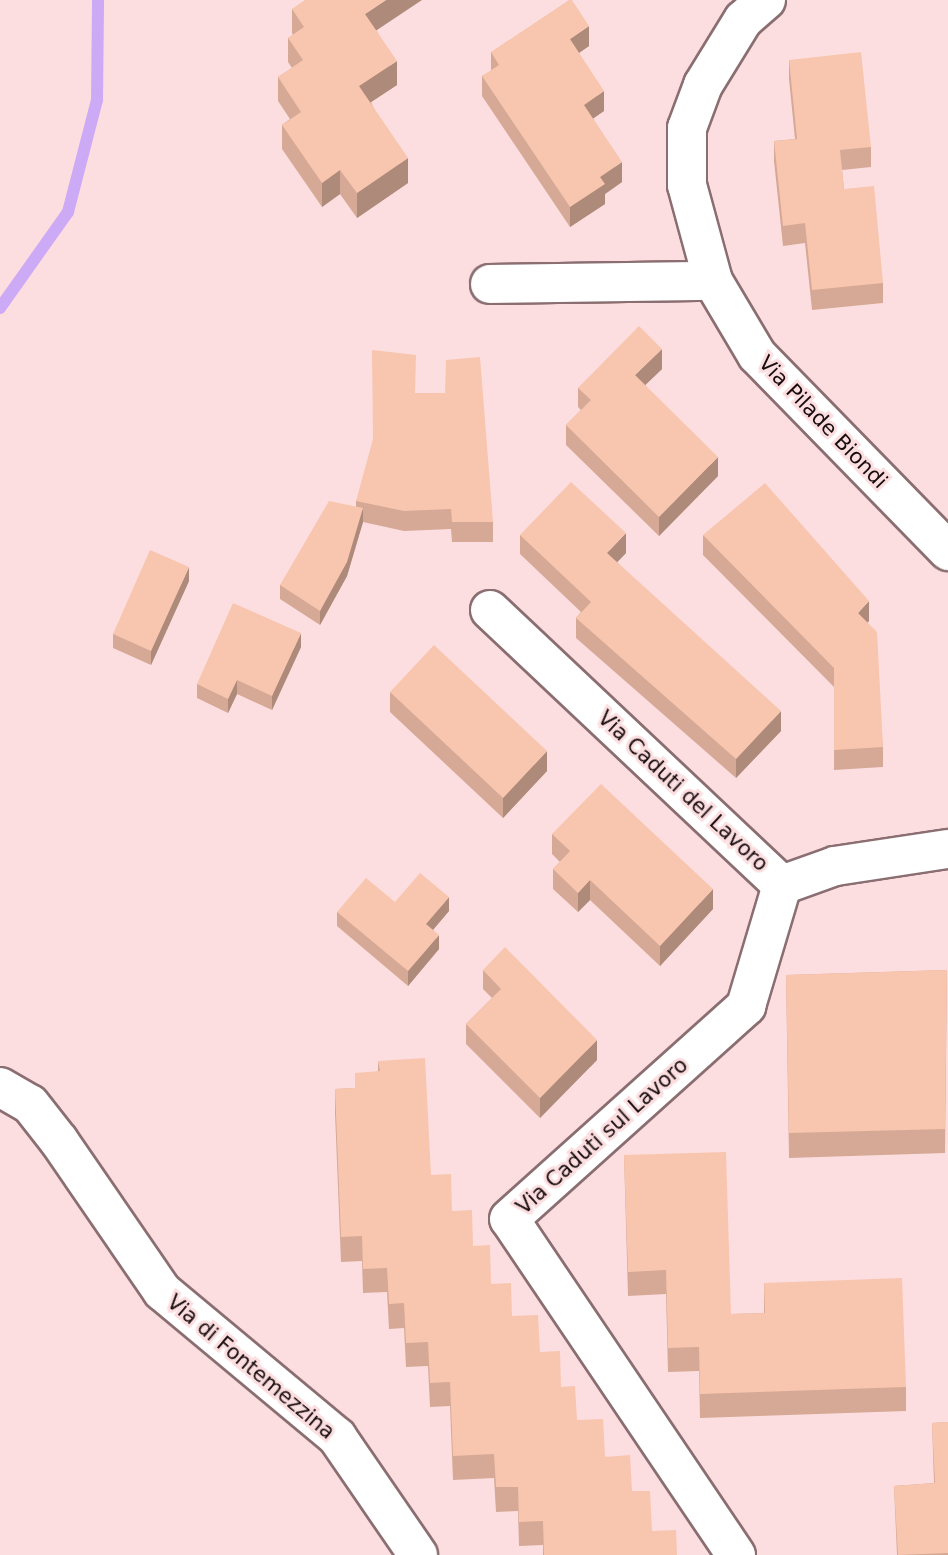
<!DOCTYPE html>
<html>
<head>
<meta charset="utf-8">
<style>
  body { margin:0 }
  #map { position:relative; width:948px; height:1555px; overflow:hidden; background:#fddee0; font-family:"DejaVu Sans",sans-serif }
  div>[style] { position:absolute }
  .stream>* { height:12px; margin:-6px; padding:0 6px; transform-origin:6px; border-radius:6px; background:#cdaaf5 }
  .roads { filter:drop-shadow(2px 0 #8a6e71) drop-shadow(-2px 0 #8a6e71) drop-shadow(0 2px #8a6e71) drop-shadow(0 -2px #8a6e71) }
  .minor>* { height:38px; margin:-19px; padding:0 19px; transform-origin:19px; border-radius:19px; background:#fff }
  .wall>* { inset:0; background:#d5a996 }
  .shaded-wall>* { inset:0; background:#ae8a7a }
  .building>* { inset:0; background:#f8c5ae }
  span { translate:-50% -50%; white-space:nowrap; text-align:center; line-height:1.15; -webkit-text-stroke:6px #fddee0; paint-order:stroke }
  .street-label { font-size:21px; color:#170d0e }
</style>
</head>
<body>
<div id="map">
  <div class="stream">
    <div style="left:0;top:308px;width:118px;rotate:-54.7deg"></div>
    <div style="left:68px;top:212px;width:116px;rotate:-75.5deg"></div>
    <div style="left:97px;top:100px;width:100px;rotate:-89.4deg"></div>
  </div>
  <div class="roads">
    <div class="minor">
      <div style="left:766px;top:0;width:30px;rotate:139deg"></div>
      <div style="left:743px;top:20px;width:76px;rotate:121.6deg"></div>
      <div style="left:703px;top:85px;width:46px;rotate:110.4deg"></div>
      <div style="left:687px;top:128px;width:57px;rotate:90deg"></div>
      <div style="left:687px;top:185px;width:99px;rotate:74.8deg"></div>
      <div style="left:713px;top:281px;width:86px;rotate:59.3deg"></div>
      <div style="left:757px;top:355px;width:274px;rotate:45.7deg"></div>
      <div style="left:490px;top:284px;width:223px;rotate:-0.8deg"></div>
      <div style="left:490px;top:610px;width:401px;rotate:43.3deg"></div>
      <div style="left:782px;top:885px;width:56px;rotate:-19.7deg"></div>
      <div style="left:835px;top:866px;width:114px;rotate:-8.6deg"></div>
      <div style="left:0;top:1087px;width:34px;rotate:30deg"></div>
      <div style="left:30px;top:1104px;width:47px;rotate:51.9deg"></div>
      <div style="left:59px;top:1141px;width:182px;rotate:55.5deg"></div>
      <div style="left:162px;top:1291px;width:228px;rotate:39.8deg"></div>
      <div style="left:337px;top:1437px;width:143px;rotate:55.5deg"></div>
      <div style="left:736px;top:1555px;width:405px;rotate:-124deg"></div>
      <div style="left:509px;top:1219px;width:319px;rotate:-41.9deg"></div>
      <div style="left:746px;top:1006px;width:126px;rotate:-73.4deg"></div>
    </div>
  </div>
  <div class="wall">
    <div style="clip-path:polygon(292px 9px,377px 31px,397px 85px,371px 102px,408px 183px,357px 218px,340px 194px,322px 207px,282px 149px,282px 125px,290px 119px,278px 101px,278px 77px,292px 68px,288px 62px,288px 38px,293px 35px,292px 33px)"></div>
    <div style="clip-path:polygon(589px 46px,579px 53px,604px 111px,593px 118px,622px 182px,605px 194px,605px 204px,570px 227px,482px 96px,482px 76px,491px 71px,491px 52px)"></div>
    <div style="clip-path:polygon(789px 60px,871px 147px,871px 167px,842px 170px,844px 189px,883px 283px,883px 303px,812px 310px,805px 243px,783px 246px,774px 161px,774px 141px,795px 139px,789px 79px)"></div>
    <div style="clip-path:polygon(662px 369px,645px 385px,718px 476px,659px 536px,566px 445px,566px 425px,581px 410px,578px 407px,578px 388px)"></div>
    <div style="clip-path:polygon(415px 393px,493px 522px,493px 542px,452px 542px,451px 529px,404px 531px,363px 522px,347px 576px,320px 625px,280px 599px,280px 585px,356px 507px,356px 501px)"></div>
    <div style="clip-path:polygon(520px 535px,626px 553px,617px 562px,781px 731px,736px 778px,576px 638px,576px 618px,581px 612px,520px 554px)"></div>
    <div style="clip-path:polygon(703px 535px,869px 621px,867px 622px,883px 747px,883px 767px,834px 770px,834px 687px,703px 555px)"></div>
    <div style="clip-path:polygon(189px 581px,151px 665px,113px 648px,113px 634px)"></div>
    <div style="clip-path:polygon(301px 647px,272px 710px,237px 694px,228px 713px,197px 698px,197px 684px)"></div>
    <div style="clip-path:polygon(390px 692px,547px 771px,503px 818px,390px 712px)"></div>
    <div style="clip-path:polygon(552px 834px,713px 909px,660px 966px,590px 900px,578px 912px,553px 889px,553px 869px,560px 862px,552px 854px)"></div>
    <div style="clip-path:polygon(395px 902px,449px 911px,433px 930px,439px 949px,408px 986px,337px 926px,337px 912px)"></div>
    <div style="clip-path:polygon(483px 970px,597px 1060px,540px 1118px,466px 1044px,466px 1024px,492px 998px,483px 989px)"></div>
    <div style="clip-path:polygon(947px 970px,945px 1153px,789px 1158px,786px 975px)"></div>
    <div style="clip-path:polygon(378px 1061px,431px 1175px,473px 1246px,491px 1284px,512px 1316px,540px 1352px,561px 1387px,577px 1420px,632px 1491px,652px 1531px,677px 1555px,543px 1555px,543px 1545px,519px 1546px,518px 1511px,496px 1512px,494px 1478px,453px 1480px,450px 1406px,430px 1407px,428px 1366px,406px 1367px,404px 1328px,389px 1329px,387px 1292px,363px 1293px,362px 1261px,341px 1262px,335px 1113px,335px 1089px,355px 1088px,378px 1071px)"></div>
    <div style="clip-path:polygon(624px 1155px,731px 1314px,764px 1313px,764px 1283px,906px 1387px,906px 1411px,700px 1418px,699px 1371px,668px 1372px,666px 1294px,628px 1296px)"></div>
    <div style="clip-path:polygon(948px 1422px,948px 1555px,897px 1555px,894px 1486px,934px 1483px,932px 1423px)"></div>
  </div>
  <div class="shaded-wall">
    <div style="clip-path:polygon(386px 0,422px 0,365px 38px,365px 14px)"></div>
    <div style="clip-path:polygon(589px 26px,589px 46px,570px 59px,570px 39px)"></div>
    <div style="clip-path:polygon(397px 61px,397px 85px,359px 110px,359px 86px)"></div>
    <div style="clip-path:polygon(604px 91px,604px 111px,584px 125px,584px 105px)"></div>
    <div style="clip-path:polygon(408px 158px,408px 183px,357px 218px,357px 193px)"></div>
    <div style="clip-path:polygon(622px 162px,622px 182px,605px 194px,605px 204px,570px 227px,570px 207px,600px 177px)"></div>
    <div style="clip-path:polygon(340px 170px,340px 194px,322px 207px,322px 183px)"></div>
    <div style="clip-path:polygon(662px 349px,662px 369px,635px 395px,635px 375px)"></div>
    <div style="clip-path:polygon(718px 457px,718px 476px,659px 536px,659px 517px)"></div>
    <div style="clip-path:polygon(363px 508px,363px 522px,347px 576px,320px 625px,320px 611px)"></div>
    <div style="clip-path:polygon(626px 533px,626px 553px,607px 573px,607px 553px)"></div>
    <div style="clip-path:polygon(189px 567px,189px 581px,151px 665px,151px 651px)"></div>
    <div style="clip-path:polygon(869px 601px,869px 621px,858px 633px,858px 613px)"></div>
    <div style="clip-path:polygon(301px 633px,301px 647px,272px 710px,272px 696px)"></div>
    <div style="clip-path:polygon(237px 680px,237px 694px,228px 713px,228px 699px)"></div>
    <div style="clip-path:polygon(781px 711px,781px 731px,736px 778px,736px 759px)"></div>
    <div style="clip-path:polygon(547px 751px,547px 771px,503px 818px,503px 798px)"></div>
    <div style="clip-path:polygon(590px 880px,590px 900px,578px 912px,578px 893px)"></div>
    <div style="clip-path:polygon(713px 889px,713px 909px,660px 966px,660px 946px)"></div>
    <div style="clip-path:polygon(449px 897px,449px 911px,426px 938px,426px 924px)"></div>
    <div style="clip-path:polygon(439px 935px,439px 949px,408px 986px,408px 971px)"></div>
    <div style="clip-path:polygon(597px 1040px,597px 1060px,540px 1118px,540px 1098px)"></div>
  </div>
  <div class="building">
    <div style="clip-path:polygon(305px 0,386px 0,365px 14px,397px 61px,359px 86px,408px 158px,357px 193px,340px 170px,322px 183px,282px 125px,301px 112px,278px 77px,303px 60px,288px 38px,304px 27px,292px 9px)"></div>
    <div style="clip-path:polygon(569px 0,572px 0,589px 26px,570px 39px,604px 91px,584px 105px,622px 162px,600px 177px,605px 184px,570px 207px,482px 76px,499px 65px,491px 52px)"></div>
    <div style="clip-path:polygon(861px 52px,871px 147px,840px 150px,844px 189px,874px 186px,883px 283px,812px 290px,805px 223px,783px 226px,774px 141px,797px 139px,789px 60px)"></div>
    <div style="clip-path:polygon(639px 326px,662px 349px,635px 375px,718px 457px,659px 517px,566px 425px,591px 400px,578px 388px)"></div>
    <div style="clip-path:polygon(372px 350px,416px 355px,415px 393px,445px 393px,446px 360px,480px 357px,493px 522px,452px 522px,451px 509px,404px 511px,356px 501px,373px 439px)"></div>
    <div style="clip-path:polygon(571px 482px,626px 533px,607px 553px,781px 711px,736px 759px,576px 618px,591px 602px,520px 535px)"></div>
    <div style="clip-path:polygon(765px 483px,869px 601px,858px 613px,877px 632px,883px 747px,834px 750px,834px 668px,703px 535px)"></div>
    <div style="clip-path:polygon(329px 501px,363px 508px,347px 562px,320px 611px,280px 585px)"></div>
    <div style="clip-path:polygon(150px 550px,189px 567px,151px 651px,113px 634px)"></div>
    <div style="clip-path:polygon(233px 603px,301px 633px,272px 696px,237px 680px,228px 699px,197px 684px)"></div>
    <div style="clip-path:polygon(434px 645px,547px 751px,503px 798px,390px 692px)"></div>
    <div style="clip-path:polygon(601px 784px,713px 889px,660px 946px,590px 880px,578px 893px,553px 869px,570px 851px,552px 834px)"></div>
    <div style="clip-path:polygon(420px 873px,449px 897px,426px 924px,439px 935px,408px 971px,337px 912px,366px 878px,395px 902px)"></div>
    <div style="clip-path:polygon(505px 947px,597px 1040px,540px 1098px,466px 1024px,501px 989px,483px 970px)"></div>
    <div style="clip-path:polygon(947px 970px,945px 1129px,789px 1133px,786px 975px)"></div>
    <div style="clip-path:polygon(425px 1058px,431px 1175px,451px 1174px,452px 1211px,472px 1210px,473px 1246px,490px 1245px,491px 1284px,511px 1283px,512px 1316px,538px 1315px,540px 1352px,560px 1351px,561px 1387px,575px 1386px,577px 1420px,603px 1419px,605px 1457px,630px 1455px,632px 1491px,650px 1491px,652px 1531px,676px 1530px,677px 1555px,544px 1555px,543px 1521px,519px 1522px,518px 1487px,496px 1487px,494px 1454px,453px 1456px,450px 1382px,430px 1383px,428px 1342px,406px 1343px,404px 1303px,389px 1304px,387px 1268px,363px 1269px,362px 1236px,341px 1237px,335px 1089px,355px 1088px,355px 1073px,380px 1071px,378px 1061px)"></div>
    <div style="clip-path:polygon(726px 1152px,731px 1314px,765px 1313px,764px 1283px,902px 1278px,906px 1387px,700px 1394px,699px 1347px,668px 1348px,666px 1270px,628px 1272px,624px 1155px)"></div>
    <div style="clip-path:polygon(948px 1422px,948px 1553px,898px 1555px,894px 1486px,935px 1483px,932px 1423px)"></div>
  </div>
  <div class="street-label">
    <span style="left:823px;top:422px;rotate:46deg">Via Pilade Biondi</span>
    <span style="left:683px;top:791px;rotate:43deg">Via Caduti del Lavoro</span>
    <span style="left:602px;top:1136px;rotate:-42deg">Via Caduti sul Lavoro</span>
    <span style="left:251px;top:1367px;rotate:40deg">Via di Fontemezzina</span>
  </div>
</div>
</body>
</html>
